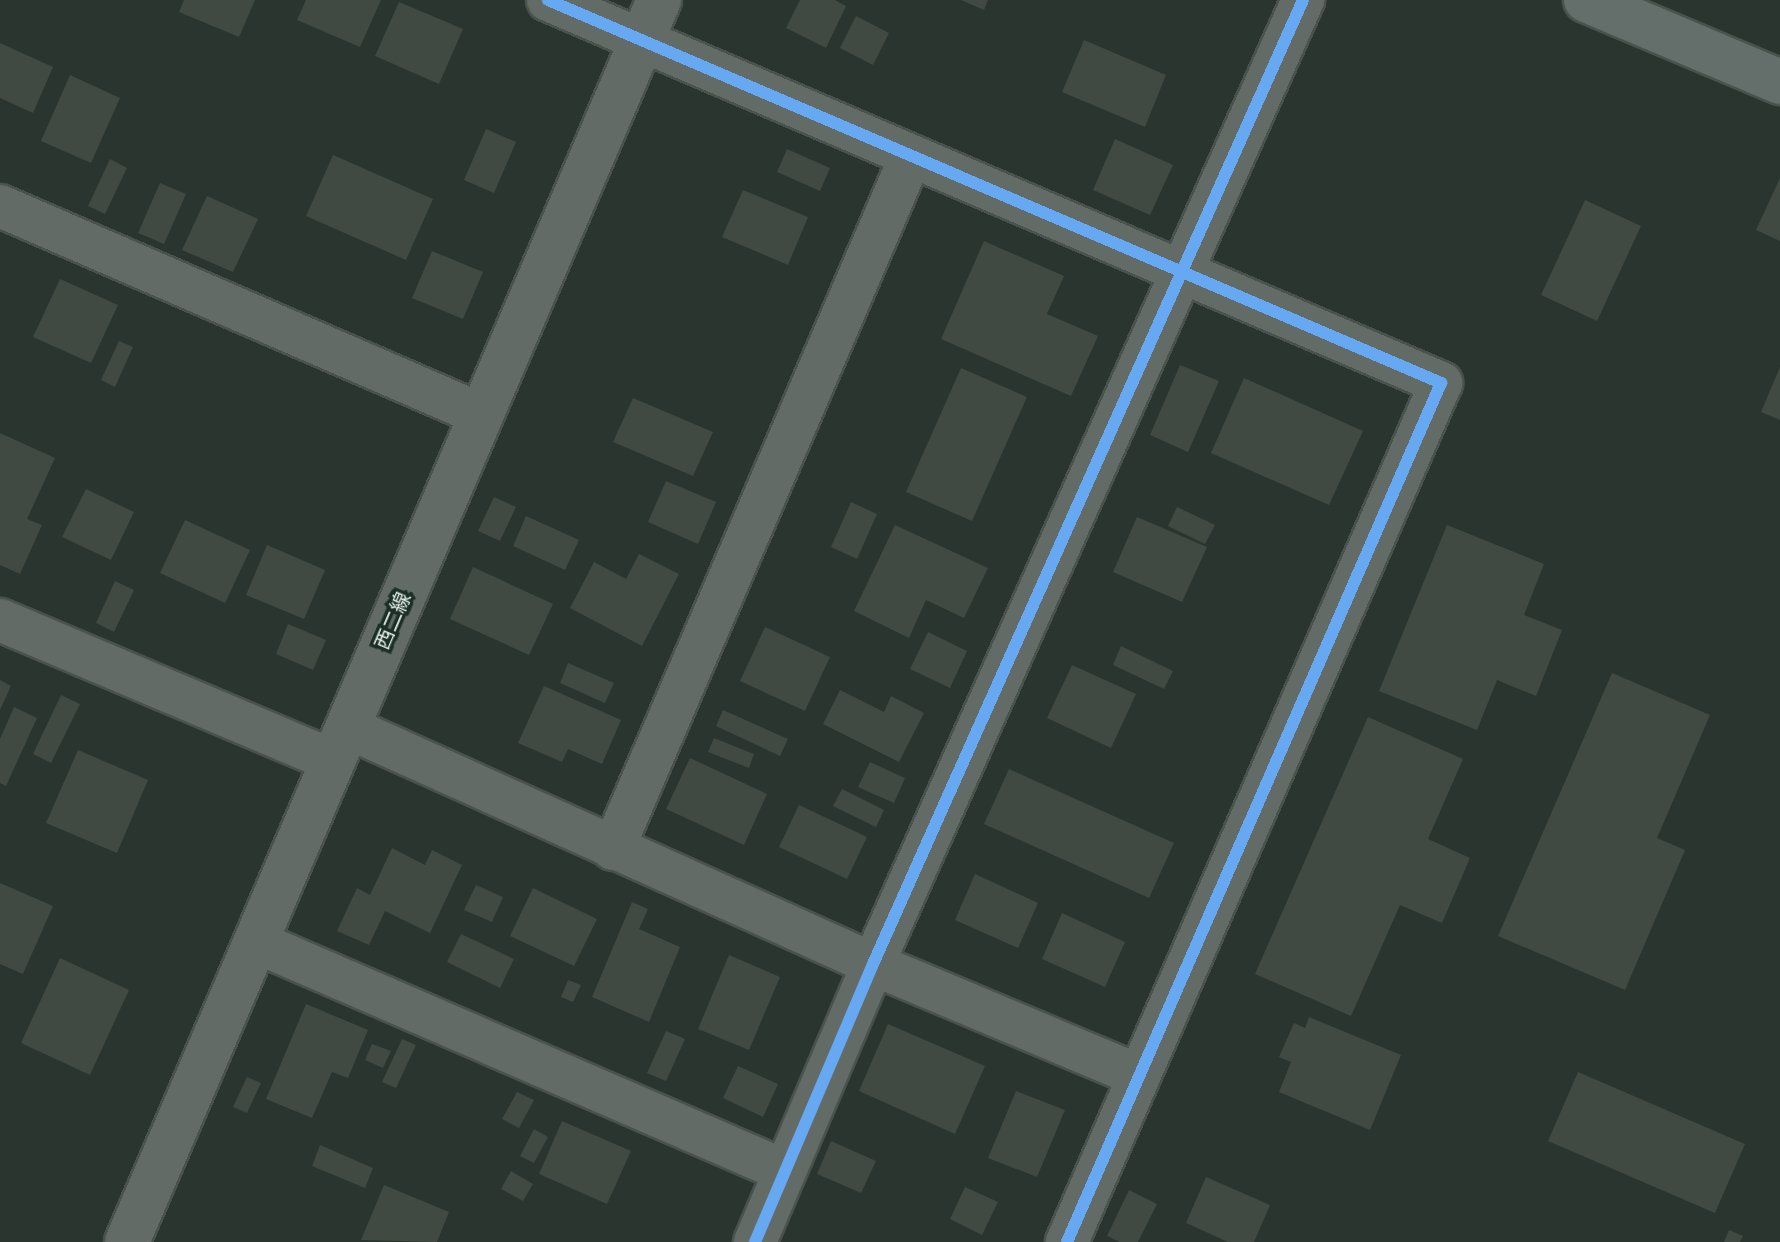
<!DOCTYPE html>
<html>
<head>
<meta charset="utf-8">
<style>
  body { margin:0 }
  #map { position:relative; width:1780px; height:1242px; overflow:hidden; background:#2a3530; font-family:"PT Sans","Noto Sans JP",sans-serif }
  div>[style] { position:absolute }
  .building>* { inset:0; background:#404942 }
  .roads { filter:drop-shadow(2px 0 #4a524e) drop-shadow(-2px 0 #4a524e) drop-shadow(0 2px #4a524e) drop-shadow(0 -2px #4a524e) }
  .minor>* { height:42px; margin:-21px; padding:0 21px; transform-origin:21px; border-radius:21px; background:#636b66 }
  .tertiary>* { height:44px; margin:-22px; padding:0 22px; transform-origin:22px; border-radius:22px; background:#636b66 }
  .secondary>* { height:44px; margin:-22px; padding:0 22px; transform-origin:22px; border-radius:22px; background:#646f6b }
  .cycleway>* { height:12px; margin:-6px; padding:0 6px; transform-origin:6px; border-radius:6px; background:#66a8f1 }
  span { translate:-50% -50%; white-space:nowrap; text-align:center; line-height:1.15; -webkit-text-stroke:7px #1c2f26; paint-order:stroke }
  .street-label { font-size:20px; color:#e5f0ea }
</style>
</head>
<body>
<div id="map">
  <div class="building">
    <div style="clip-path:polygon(184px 0,255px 0,239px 37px,179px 12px)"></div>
    <div style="clip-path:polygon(306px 0,381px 0,360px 47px,297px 20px)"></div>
    <div style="clip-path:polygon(800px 0,835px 0,846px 6px,826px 48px,786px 28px)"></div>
    <div style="clip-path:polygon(961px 0,988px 0,984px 10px)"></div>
    <div style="clip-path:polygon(399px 2px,463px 29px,439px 84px,375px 56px)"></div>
    <div style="clip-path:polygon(856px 16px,889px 33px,873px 65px,840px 48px)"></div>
    <div style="clip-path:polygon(1084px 40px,1166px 75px,1145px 127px,1062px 92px)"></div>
    <div style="clip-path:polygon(0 43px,53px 67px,33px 113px,0 98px)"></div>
    <div style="clip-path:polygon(70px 75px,120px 98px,91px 163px,41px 141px)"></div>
    <div style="clip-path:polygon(486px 129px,516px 142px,494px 193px,464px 180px)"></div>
    <div style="clip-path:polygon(1115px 139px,1173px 165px,1150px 215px,1093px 190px)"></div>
    <div style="clip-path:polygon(787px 149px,830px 168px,820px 191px,777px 172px)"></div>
    <div style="clip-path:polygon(333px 155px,433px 199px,406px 260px,306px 216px)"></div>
    <div style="clip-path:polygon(110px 159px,127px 168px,105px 214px,88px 206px)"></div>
    <div style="clip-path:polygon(1780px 178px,1780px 241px,1756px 230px)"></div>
    <div style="clip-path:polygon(160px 183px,186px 194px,164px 244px,138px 233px)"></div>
    <div style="clip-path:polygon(743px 190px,808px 217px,788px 265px,722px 237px)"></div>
    <div style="clip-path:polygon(207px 196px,258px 219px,233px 272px,182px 250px)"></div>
    <div style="clip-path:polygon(1585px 200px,1641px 226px,1597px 321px,1541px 295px)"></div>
    <div style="clip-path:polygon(984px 241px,1064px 276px,1047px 314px,1098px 336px,1071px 396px,941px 339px)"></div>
    <div style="clip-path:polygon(432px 251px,483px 272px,463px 319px,412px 298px)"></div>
    <div style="clip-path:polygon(60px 279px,118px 305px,91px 363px,33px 337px)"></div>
    <div style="clip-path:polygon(119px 341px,133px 347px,115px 387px,101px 380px)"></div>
    <div style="clip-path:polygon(1180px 365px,1219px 381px,1188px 452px,1150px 435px)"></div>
    <div style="clip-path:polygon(1780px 367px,1780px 420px,1761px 412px)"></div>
    <div style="clip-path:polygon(961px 368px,1027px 397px,972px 521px,906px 492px)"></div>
    <div style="clip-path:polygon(1244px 378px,1363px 431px,1329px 505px,1211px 453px)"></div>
    <div style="clip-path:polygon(633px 398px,713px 432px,693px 476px,613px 442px)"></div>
    <div style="clip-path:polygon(0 433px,55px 458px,27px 519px,42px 525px,20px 574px,0 565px)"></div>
    <div style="clip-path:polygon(666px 481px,716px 502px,698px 544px,648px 522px)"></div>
    <div style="clip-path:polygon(86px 489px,134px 512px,111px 560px,62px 537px)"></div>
    <div style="clip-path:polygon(494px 497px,516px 507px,500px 541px,478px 531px)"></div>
    <div style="clip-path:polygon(851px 502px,877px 514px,857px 559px,831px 547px)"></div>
    <div style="clip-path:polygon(1177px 507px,1215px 525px,1205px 544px,1168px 526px)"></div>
    <div style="clip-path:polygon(526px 516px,579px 540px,565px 570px,513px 546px)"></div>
    <div style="clip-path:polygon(1137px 517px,1207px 547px,1182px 602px,1113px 572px)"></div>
    <div style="clip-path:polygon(185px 520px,250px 550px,225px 603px,160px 573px)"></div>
    <div style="clip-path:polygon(895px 525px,988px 568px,964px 618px,926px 600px,909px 638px,854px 611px)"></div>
    <div style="clip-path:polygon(1447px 525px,1544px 564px,1524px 615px,1562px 630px,1536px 696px,1497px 680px,1477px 730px,1379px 691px)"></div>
    <div style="clip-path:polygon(267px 545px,325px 570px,304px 619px,246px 595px)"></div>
    <div style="clip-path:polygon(639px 554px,679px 574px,642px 646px,570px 608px,594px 562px,626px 579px)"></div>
    <div style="clip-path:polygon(473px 567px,553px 604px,529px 655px,450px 619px)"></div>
    <div style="clip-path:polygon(115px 581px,134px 590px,114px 632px,96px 623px)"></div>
    <div style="clip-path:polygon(288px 624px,326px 640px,313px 670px,276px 654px)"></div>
    <div style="clip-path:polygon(765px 627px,830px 657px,805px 711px,740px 681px)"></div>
    <div style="clip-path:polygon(928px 632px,967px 651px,950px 688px,910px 669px)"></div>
    <div style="clip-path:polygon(1121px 646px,1173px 671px,1164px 689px,1113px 665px)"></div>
    <div style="clip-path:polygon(568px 663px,614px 683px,605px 703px,560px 683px)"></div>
    <div style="clip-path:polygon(1072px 665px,1136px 694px,1111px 748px,1047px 718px)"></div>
    <div style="clip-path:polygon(1612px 673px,1710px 715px,1657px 838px,1685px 850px,1625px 990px,1498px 936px)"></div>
    <div style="clip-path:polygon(0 680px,11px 686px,0 710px)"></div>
    <div style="clip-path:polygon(544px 686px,621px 720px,602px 764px,568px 749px,562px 762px,518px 743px)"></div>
    <div style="clip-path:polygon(840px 690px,884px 712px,891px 696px,924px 713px,899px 762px,823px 724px)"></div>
    <div style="clip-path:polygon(61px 695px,80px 704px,51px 763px,33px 754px)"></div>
    <div style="clip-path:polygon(14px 707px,37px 718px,6px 786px,0 783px,0 739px)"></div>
    <div style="clip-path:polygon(723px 710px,788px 739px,780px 756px,716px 726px)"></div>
    <div style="clip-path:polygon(1368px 717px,1463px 759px,1428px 839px,1470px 858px,1442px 923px,1400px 905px,1351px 1016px,1255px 974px)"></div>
    <div style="clip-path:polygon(714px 738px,754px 754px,749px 768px,708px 752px)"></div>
    <div style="clip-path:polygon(78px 750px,148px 780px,117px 853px,46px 823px)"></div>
    <div style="clip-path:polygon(690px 758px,767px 794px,744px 845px,666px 809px)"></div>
    <div style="clip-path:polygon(870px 762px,905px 778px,894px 803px,858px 787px)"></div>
    <div style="clip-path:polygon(1009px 769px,1174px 843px,1149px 898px,984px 824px)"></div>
    <div style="clip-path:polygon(842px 789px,884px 810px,876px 827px,833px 806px)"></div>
    <div style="clip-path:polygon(799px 805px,867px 837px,847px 879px,779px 847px)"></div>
    <div style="clip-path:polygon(392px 848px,425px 865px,432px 850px,462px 865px,430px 933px,385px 911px,369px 945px,337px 931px,357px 888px,370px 895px)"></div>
    <div style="clip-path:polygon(975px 874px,1038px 903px,1018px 948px,955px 920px)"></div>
    <div style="clip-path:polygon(0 883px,53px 906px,23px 974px,0 964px)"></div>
    <div style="clip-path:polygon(476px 885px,503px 897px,492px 922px,464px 910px)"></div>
    <div style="clip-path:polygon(533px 888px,597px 919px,574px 966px,510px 936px)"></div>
    <div style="clip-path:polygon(632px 902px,648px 909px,639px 929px,680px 947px,649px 1022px,592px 997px)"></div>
    <div style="clip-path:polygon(1062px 913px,1125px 942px,1105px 987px,1042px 959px)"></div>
    <div style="clip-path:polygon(461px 934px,514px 959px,500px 988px,447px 962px)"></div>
    <div style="clip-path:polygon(729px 955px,780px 977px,749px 1050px,698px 1029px)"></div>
    <div style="clip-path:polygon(60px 958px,129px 990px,90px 1075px,21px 1043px)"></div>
    <div style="clip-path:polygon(568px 980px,581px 985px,573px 1002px,561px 997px)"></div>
    <div style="clip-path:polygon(306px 1004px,368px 1030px,348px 1078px,332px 1072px,312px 1118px,266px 1099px)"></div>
    <div style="clip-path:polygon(1309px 1017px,1401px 1055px,1370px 1130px,1279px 1092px,1291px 1062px,1279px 1057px,1294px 1023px,1305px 1028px)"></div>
    <div style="clip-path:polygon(888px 1024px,985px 1066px,955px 1134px,859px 1091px)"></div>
    <div style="clip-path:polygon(666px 1031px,685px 1039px,666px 1081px,647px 1073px)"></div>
    <div style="clip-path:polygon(402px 1039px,416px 1045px,396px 1088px,382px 1082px)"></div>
    <div style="clip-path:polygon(372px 1044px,391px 1051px,383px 1068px,365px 1060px)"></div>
    <div style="clip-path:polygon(738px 1066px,778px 1084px,763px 1117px,723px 1098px)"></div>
    <div style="clip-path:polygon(1578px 1072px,1745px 1144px,1715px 1213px,1548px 1141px)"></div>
    <div style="clip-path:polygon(247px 1077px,261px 1083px,247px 1113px,233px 1107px)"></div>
    <div style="clip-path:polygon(1016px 1091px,1065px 1110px,1037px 1177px,988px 1158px)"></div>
    <div style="clip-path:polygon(517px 1092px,534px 1100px,519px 1128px,502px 1119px)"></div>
    <div style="clip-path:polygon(562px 1121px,631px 1151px,607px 1204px,539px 1174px)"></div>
    <div style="clip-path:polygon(534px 1129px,548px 1137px,534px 1163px,520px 1156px)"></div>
    <div style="clip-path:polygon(831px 1141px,876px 1161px,861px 1193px,817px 1174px)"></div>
    <div style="clip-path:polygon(320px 1145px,373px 1168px,365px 1188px,312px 1166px)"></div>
    <div style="clip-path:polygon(511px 1171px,533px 1184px,523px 1201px,501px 1189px)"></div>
    <div style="clip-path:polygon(1206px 1177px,1270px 1205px,1254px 1242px,1228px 1242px,1186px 1223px)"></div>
    <div style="clip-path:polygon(384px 1185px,449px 1212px,437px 1242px,361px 1240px)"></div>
    <div style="clip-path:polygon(965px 1187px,998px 1202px,982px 1235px,950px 1219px)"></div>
    <div style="clip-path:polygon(1129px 1190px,1157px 1204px,1138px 1242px,1120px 1242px,1107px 1236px)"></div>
    <div style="clip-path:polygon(1729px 1230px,1743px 1236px,1740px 1242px,1724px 1242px)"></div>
  </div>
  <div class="roads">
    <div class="minor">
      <div style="left:548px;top:0;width:972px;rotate:23.21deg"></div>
      <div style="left:1441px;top:383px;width:937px;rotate:113.53deg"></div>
      <div style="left:0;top:206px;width:523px;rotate:23.43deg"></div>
      <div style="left:0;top:620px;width:362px;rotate:22.9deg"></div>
      <div style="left:349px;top:728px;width:575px;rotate:24.25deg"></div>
      <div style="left:873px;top:964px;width:286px;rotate:22.8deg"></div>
      <div style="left:613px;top:849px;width:754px;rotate:-66.73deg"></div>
      <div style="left:256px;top:942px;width:576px;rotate:23.41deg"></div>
      <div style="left:755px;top:1242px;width:302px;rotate:-67deg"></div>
      <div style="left:873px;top:964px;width:1056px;rotate:-65.96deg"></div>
    </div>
    <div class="tertiary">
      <div style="left:127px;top:1242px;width:1351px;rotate:-66.81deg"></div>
    </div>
    <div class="secondary">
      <div style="left:1586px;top:0;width:211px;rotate:22.9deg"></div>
    </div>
  </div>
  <div class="cycleway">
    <div style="left:548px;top:0;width:972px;rotate:23.21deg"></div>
    <div style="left:1441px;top:383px;width:937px;rotate:113.53deg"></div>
    <div style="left:755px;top:1242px;width:302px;rotate:-67deg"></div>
    <div style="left:873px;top:964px;width:1056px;rotate:-65.96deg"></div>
  </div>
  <div class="street-label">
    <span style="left:393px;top:621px;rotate:-67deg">西二線</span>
  </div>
</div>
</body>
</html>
